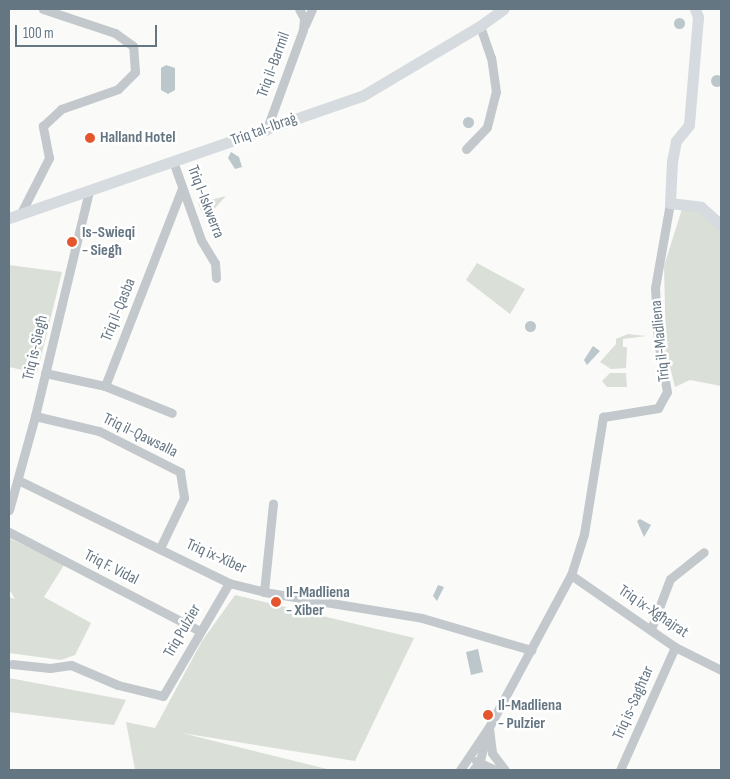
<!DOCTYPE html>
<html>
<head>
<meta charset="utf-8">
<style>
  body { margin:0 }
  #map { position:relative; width:730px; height:779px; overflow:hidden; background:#fafaf8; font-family:"Sofia Sans Condensed",sans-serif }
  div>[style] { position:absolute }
  .green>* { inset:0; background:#dadfd7 }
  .water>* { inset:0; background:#bbc7cb }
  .round { border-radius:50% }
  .minor>* { height:9px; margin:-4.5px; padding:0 4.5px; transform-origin:4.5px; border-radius:4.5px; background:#c3c8cc }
  .secondary>* { height:11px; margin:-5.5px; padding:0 5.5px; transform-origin:5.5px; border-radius:5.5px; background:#d6dbdf }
  .dots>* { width:14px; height:14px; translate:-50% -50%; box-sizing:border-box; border:2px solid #fff; border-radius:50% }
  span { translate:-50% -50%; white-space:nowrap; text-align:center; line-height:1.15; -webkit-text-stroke:5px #fff; paint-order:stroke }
  .street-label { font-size:16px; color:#657683 }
  .poi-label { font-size:16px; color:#657683; font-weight:700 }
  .left { translate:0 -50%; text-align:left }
  .frame { position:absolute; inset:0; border:10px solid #657683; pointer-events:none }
  .scale { position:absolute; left:15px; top:25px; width:142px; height:22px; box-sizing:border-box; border:2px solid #657683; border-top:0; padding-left:6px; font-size:15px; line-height:18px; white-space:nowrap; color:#657683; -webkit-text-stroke:4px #fff; paint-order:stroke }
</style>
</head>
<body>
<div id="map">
  <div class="green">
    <div style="clip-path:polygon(226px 196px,205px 219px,198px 203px)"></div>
    <div style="clip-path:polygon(682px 209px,705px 213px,721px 228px,721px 386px,690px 380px,675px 387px,666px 351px,664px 266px)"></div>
    <div style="clip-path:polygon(477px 263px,525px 289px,510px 314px,466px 280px)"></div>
    <div style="clip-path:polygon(9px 265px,62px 272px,37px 373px,9px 367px)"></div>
    <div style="clip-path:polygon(628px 334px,646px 336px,623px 339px,623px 347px,627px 347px,626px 368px,611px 369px,600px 362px,616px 344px,616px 339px)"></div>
    <div style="clip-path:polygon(610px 373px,626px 373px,627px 387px,607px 387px,602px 381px)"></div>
    <div style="clip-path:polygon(9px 538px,64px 565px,44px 597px,91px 623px,75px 655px,61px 660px,9px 653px,9px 597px,15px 599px,9px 589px)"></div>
    <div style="clip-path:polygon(235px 595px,414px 638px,355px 761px,182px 733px,331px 770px,135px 770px,126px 722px,155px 728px,202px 641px)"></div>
    <div style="clip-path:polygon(9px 678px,126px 700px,114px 725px,9px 712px)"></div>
  </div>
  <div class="water">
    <div class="round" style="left:673.5px;top:17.5px;width:11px;height:11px"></div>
    <div style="clip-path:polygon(166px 65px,175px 68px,175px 90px,168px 94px,161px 90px,161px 68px)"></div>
    <div class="round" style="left:711px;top:75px;width:12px;height:12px"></div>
    <div class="round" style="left:462.5px;top:116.5px;width:11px;height:11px"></div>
    <div style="clip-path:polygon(231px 152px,239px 157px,242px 167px,235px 169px,228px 158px)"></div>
    <div class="round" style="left:524.5px;top:320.5px;width:11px;height:11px"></div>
    <div style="clip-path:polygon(593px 346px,600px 351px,587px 365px,584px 360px)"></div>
    <div style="clip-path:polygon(640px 519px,651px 525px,644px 537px,637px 521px)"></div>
    <div style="clip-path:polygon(438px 585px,444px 587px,437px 601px,433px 596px)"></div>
    <div style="clip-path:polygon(478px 649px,483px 672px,471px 675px,466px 652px)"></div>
  </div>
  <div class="minor">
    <div style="left:305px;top:25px;width:17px;rotate:-66deg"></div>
    <div style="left:266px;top:131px;width:108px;rotate:-69.9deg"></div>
    <div style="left:303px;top:30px;width:12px;rotate:-85deg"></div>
    <div style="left:304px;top:18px;width:10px;rotate:-119deg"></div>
    <div style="left:466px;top:149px;width:30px;rotate:-46deg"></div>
    <div style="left:487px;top:127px;width:36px;rotate:-76deg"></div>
    <div style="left:496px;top:92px;width:34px;rotate:-98deg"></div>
    <div style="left:491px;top:58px;width:34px;rotate:-109deg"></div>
    <div style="left:174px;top:164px;width:81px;rotate:70.4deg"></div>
    <div style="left:201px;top:240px;width:27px;rotate:59deg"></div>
    <div style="left:215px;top:263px;width:15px;rotate:86deg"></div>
    <div style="left:21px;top:213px;width:62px;rotate:-63deg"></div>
    <div style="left:49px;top:158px;width:33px;rotate:-101deg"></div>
    <div style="left:43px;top:126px;width:25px;rotate:-43deg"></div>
    <div style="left:61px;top:109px;width:60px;rotate:-19.3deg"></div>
    <div style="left:118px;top:89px;width:24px;rotate:-45deg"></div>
    <div style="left:135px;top:72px;width:26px;rotate:-94deg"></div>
    <div style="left:133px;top:46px;width:22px;rotate:-144deg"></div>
    <div style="left:115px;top:33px;width:76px;rotate:-161.6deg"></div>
    <div style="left:45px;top:373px;width:61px;rotate:12.2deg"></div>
    <div style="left:105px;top:386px;width:72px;rotate:21.9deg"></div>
    <div style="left:105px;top:386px;width:212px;rotate:-68.7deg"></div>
    <div style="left:35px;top:416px;width:66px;rotate:13.2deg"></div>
    <div style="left:99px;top:431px;width:91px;rotate:26.8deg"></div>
    <div style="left:180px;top:472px;width:26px;rotate:81deg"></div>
    <div style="left:184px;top:498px;width:55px;rotate:115.6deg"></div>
    <div style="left:18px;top:480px;width:235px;rotate:26deg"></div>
    <div style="left:229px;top:583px;width:36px;rotate:14deg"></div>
    <div style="left:264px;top:592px;width:160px;rotate:9.3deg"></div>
    <div style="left:422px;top:618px;width:114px;rotate:16.4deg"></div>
    <div style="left:9px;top:510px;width:98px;rotate:-74.5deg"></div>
    <div style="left:35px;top:416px;width:231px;rotate:-76.5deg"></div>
    <div style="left:9px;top:532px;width:215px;rotate:27.4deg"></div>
    <div style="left:571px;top:575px;width:126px;rotate:34.7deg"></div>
    <div style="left:675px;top:647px;width:51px;rotate:26.6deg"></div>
    <div style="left:264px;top:592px;width:89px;rotate:-84.2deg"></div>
    <div style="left:651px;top:629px;width:53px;rotate:-69.2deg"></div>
    <div style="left:670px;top:579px;width:43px;rotate:-38.5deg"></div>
    <div style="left:12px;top:664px;width:38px;rotate:6deg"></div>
    <div style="left:50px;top:668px;width:21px;rotate:-8deg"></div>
    <div style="left:71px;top:665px;width:51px;rotate:23.1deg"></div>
    <div style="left:118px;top:685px;width:46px;rotate:13.7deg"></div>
    <div style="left:163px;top:696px;width:131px;rotate:-59.7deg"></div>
    <div style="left:489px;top:728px;width:25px;rotate:83deg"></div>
    <div style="left:492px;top:753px;width:21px;rotate:53deg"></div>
    <div style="left:476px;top:761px;width:21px;rotate:25deg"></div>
    <div style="left:460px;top:770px;width:52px;rotate:-56deg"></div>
    <div style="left:489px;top:727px;width:173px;rotate:-61.7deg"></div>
    <div style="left:571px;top:575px;width:43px;rotate:-72.4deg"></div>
    <div style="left:584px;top:534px;width:119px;rotate:-80.8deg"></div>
    <div style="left:603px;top:417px;width:56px;rotate:-9.3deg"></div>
    <div style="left:658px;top:408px;width:18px;rotate:-61deg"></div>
    <div style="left:667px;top:392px;width:52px;rotate:-100deg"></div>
    <div style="left:658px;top:341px;width:53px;rotate:-93.2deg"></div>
    <div style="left:655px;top:288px;width:86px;rotate:-80deg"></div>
    <div style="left:473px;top:770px;width:8px;rotate:-45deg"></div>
    <div style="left:479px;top:764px;width:28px;rotate:-75deg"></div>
    <div style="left:620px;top:770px;width:135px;rotate:-65.9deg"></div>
  </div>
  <div class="secondary">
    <div style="left:695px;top:9px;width:9px;rotate:69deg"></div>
    <div style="left:698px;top:17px;width:108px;rotate:94.8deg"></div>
    <div style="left:689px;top:125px;width:21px;rotate:129deg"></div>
    <div style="left:676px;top:141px;width:20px;rotate:101deg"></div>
    <div style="left:672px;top:161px;width:42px;rotate:92.7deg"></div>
    <div style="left:670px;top:203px;width:31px;rotate:7deg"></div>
    <div style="left:701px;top:207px;width:27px;rotate:42deg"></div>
    <div style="left:9px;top:218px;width:373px;rotate:-19.1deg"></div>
    <div style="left:362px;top:96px;width:137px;rotate:-30.7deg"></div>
    <div style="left:480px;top:26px;width:29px;rotate:-36deg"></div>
  </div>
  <div class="dots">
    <div style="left:90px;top:138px;background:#e4572e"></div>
    <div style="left:72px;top:242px;background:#e4572e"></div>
    <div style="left:276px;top:602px;background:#e4572e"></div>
    <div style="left:488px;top:715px;background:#e4572e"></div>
  </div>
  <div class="street-label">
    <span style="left:274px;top:65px;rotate:-70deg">Triq il-Barmil</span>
    <span style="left:264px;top:130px;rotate:-20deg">Triq tal-Ibraġ</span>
    <span style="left:205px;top:202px;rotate:69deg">Triq l-Iskwerra</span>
    <span style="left:119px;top:310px;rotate:-68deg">Triq il-Qasba</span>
    <span style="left:661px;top:341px;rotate:-96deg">Triq il-Madliena</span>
    <span style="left:36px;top:348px;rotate:-77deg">Triq is-Siegħ</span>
    <span style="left:140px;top:436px;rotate:26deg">Triq il-Qawsalla</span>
    <span style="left:216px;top:557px;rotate:24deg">Triq ix-Xiber</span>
    <span style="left:111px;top:568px;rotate:27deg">Triq F. Vidal</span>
    <span style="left:653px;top:612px;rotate:34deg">Triq ix-Xgħajrat</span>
    <span style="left:183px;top:631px;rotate:-60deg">Triq Pulzier</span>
    <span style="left:634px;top:703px;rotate:-66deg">Triq is-Sagħtar</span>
  </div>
  <div class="poi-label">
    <span class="left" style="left:100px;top:138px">Halland Hotel</span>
    <span class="left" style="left:82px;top:242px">Is-Swieqi<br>- Siegħ</span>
    <span class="left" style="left:286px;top:602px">Il-Madliena<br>- Xiber</span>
    <span class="left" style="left:498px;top:715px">Il-Madliena<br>- Pulzier</span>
  </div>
  <div class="frame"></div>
  <div class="scale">100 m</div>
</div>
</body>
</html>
